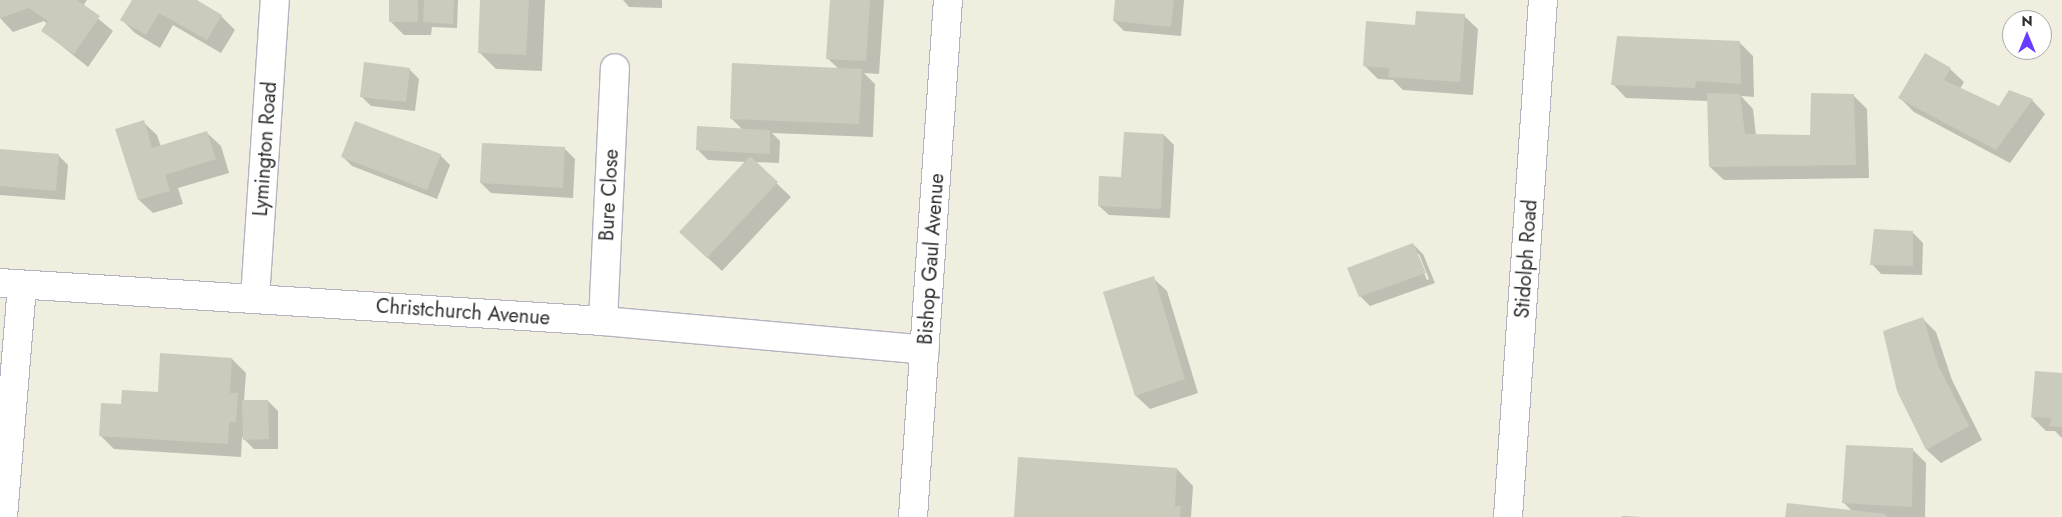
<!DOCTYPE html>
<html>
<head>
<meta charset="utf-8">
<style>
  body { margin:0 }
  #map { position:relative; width:2062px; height:517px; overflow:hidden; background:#efeedf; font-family:Jost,sans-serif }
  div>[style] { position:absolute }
  .shadow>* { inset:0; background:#0003 }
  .building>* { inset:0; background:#cacbbd }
  .roads { filter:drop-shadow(1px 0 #b6b3c1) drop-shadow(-1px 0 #b6b3c1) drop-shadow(0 1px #b6b3c1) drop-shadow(0 -1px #b6b3c1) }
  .minor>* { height:28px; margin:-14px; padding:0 14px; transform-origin:14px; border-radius:14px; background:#fff }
  .secondary>* { height:28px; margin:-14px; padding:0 14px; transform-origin:14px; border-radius:14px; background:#fff }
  span { translate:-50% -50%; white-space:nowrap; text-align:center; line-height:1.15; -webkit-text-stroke:4px #fff; paint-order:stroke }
  .street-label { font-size:20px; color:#2d2d2d }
  .north { position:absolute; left:2002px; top:10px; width:50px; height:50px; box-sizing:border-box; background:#fff; border:1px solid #ababab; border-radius:50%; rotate:0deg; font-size:14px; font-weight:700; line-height:20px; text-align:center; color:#2d2d2d }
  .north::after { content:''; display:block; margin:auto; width:18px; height:22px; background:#673cff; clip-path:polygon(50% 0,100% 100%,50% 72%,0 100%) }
</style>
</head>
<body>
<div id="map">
  <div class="shadow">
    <div style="clip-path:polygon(0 0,87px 0,83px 6px,113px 31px,88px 67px,43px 31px,47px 24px,44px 21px,13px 32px,0 18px)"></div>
    <div style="clip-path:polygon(133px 0,195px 0,221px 16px,235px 30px,221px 53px,173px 25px,160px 48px,135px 33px,122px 20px)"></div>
    <div style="clip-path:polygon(391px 0,458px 0,457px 28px,432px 27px,431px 35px,404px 35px,390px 21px)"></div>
    <div style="clip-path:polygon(482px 0,545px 0,542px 71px,496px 69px,479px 52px)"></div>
    <div style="clip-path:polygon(623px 0,662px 0,662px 8px,629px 7px)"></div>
    <div style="clip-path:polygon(831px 0,884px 0,879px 74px,864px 73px,875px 84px,873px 137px,772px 133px,780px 141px,779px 163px,754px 162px,791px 197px,722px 271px,695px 246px,746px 162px,708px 160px,698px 150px,743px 130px,731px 118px,839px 69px,827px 58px)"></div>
    <div style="clip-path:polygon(1116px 0,1184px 0,1181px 36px,1124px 31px,1114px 21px)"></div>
    <div style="clip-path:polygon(1464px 16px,1478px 29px,1473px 95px,1403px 90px,1393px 80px,1378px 79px,1364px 65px,1416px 26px)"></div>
    <div style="clip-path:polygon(1739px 42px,1753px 56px,1754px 97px,1741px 96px,1753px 109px,1756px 135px,1811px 137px,1853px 95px,1867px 109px,1869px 178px,1724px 180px,1710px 167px,1709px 101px,1626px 98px,1613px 84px)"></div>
    <div style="clip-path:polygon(409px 69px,419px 79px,415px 111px,371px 106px,361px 96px)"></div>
    <div style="clip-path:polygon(1950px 69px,1964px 82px,1960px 89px,1999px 107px,2032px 100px,2045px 114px,2010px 163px,1914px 112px,1900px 98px)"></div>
    <div style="clip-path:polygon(143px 122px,157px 135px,161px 147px,207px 133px,221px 146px,229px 173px,178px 188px,183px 204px,153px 213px,139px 200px)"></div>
    <div style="clip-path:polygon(1164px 135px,1174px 145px,1170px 218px,1109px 215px,1099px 206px)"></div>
    <div style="clip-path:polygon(565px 149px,575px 159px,573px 198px,491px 193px,481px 183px)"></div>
    <div style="clip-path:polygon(0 150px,58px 155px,68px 165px,65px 200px,0 195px)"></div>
    <div style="clip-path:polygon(440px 155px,450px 165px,437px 199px,352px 166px,342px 156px)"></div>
    <div style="clip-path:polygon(1913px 233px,1923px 243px,1922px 275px,1881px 274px,1872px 264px)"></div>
    <div style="clip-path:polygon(evenodd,1413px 244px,1423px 254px,1435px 283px,1370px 306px,1360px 296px,1413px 244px,1416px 254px,1419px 254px,1429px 279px,1427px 280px,1416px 254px)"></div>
    <div style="clip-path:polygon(1153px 278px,1167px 291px,1198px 393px,1150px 409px,1136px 396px)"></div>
    <div style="clip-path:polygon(1922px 318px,1936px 332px,1952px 380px,1982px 440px,1941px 463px,1927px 450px,1898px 391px)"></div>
    <div style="clip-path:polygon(232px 359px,246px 373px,244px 401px,268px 401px,278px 411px,278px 449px,254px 449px,242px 437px,241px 457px,114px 449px,101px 436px,123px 405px,159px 394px)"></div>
    <div style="clip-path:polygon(2062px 374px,2062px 438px,2055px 431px,2046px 431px,2032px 417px)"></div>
    <div style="clip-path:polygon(1912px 449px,1926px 463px,1925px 517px,1787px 517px,1853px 512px,1843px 502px)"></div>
    <div style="clip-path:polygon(1177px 469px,1193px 486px,1191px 517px,1015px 517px)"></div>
    <div style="clip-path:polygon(1622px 516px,1642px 517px,1622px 517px)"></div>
  </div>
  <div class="building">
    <div style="clip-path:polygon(0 0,77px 0,100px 16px,74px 54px,41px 31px,48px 21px,29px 8px,0 18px)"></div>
    <div style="clip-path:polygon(132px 0,197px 0,222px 15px,207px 40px,159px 13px,146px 35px,120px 20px)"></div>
    <div style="clip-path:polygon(389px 0,418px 0,418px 22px,389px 22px)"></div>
    <div style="clip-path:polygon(424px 0,454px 0,453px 24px,423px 22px)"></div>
    <div style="clip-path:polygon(480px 0,529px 0,526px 55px,478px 53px)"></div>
    <div style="clip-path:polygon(830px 0,870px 0,866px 61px,826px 59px)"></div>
    <div style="clip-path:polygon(1115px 0,1174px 0,1171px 27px,1113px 21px)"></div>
    <div style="clip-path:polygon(1416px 11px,1465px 14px,1460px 82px,1388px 77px,1389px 68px,1363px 66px,1366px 21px,1415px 25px)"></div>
    <div style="clip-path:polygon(1617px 36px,1740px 41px,1741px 84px,1696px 81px,1695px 88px,1611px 85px)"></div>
    <div style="clip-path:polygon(1925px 53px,1951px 68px,1944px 80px,1999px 106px,2009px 90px,2033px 99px,1996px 150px,1898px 98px)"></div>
    <div style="clip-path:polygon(364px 62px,410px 68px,406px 102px,360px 97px)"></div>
    <div style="clip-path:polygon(732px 63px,862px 69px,859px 124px,730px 119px)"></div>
    <div style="clip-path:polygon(1707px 93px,1740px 94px,1745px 134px,1810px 135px,1811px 93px,1854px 94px,1856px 165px,1709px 167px)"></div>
    <div style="clip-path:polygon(144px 120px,152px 148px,207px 131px,216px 159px,165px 175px,170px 191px,138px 200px,115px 129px)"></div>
    <div style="clip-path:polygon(355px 121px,441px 154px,427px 190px,341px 157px)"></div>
    <div style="clip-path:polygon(697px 126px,770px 130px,770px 154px,696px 150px)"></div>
    <div style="clip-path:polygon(1124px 132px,1164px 134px,1161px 209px,1098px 206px,1099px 176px,1121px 177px)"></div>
    <div style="clip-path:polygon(482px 143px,565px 147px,563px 188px,480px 183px)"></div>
    <div style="clip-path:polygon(0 149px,59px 154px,56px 191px,0 186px)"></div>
    <div style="clip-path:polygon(750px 156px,778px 182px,707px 258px,679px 232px)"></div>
    <div style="clip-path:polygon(1874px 229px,1913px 231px,1913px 266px,1870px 265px)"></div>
    <div style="clip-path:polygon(1413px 243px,1426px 273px,1359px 297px,1347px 268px)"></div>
    <div style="clip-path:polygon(1154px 276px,1185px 379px,1135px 396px,1103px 292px)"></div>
    <div style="clip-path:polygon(1923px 317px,1938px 365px,1969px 426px,1926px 450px,1897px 391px,1883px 331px)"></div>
    <div style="clip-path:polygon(160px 353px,232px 358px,230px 393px,238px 393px,236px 422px,229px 422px,228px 444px,99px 436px,101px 403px,121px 404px,122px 390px,158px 392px)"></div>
    <div style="clip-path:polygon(2035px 371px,2062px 373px,2062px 427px,2049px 426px,2051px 418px,2031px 417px)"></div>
    <div style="clip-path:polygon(242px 400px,268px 400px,269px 439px,243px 440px)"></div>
    <div style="clip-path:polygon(1846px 445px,1913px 448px,1912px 507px,1842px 503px)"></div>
    <div style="clip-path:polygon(1018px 457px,1177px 468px,1175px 506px,1181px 506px,1180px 517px,1014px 517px)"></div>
    <div style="clip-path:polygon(1787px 503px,1886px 514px,1886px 517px,1785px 517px)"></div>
  </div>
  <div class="roads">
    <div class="minor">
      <div style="left:0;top:283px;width:604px;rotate:3.61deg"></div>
      <div style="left:603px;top:321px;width:323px;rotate:5.1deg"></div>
      <div style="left:255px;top:298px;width:299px;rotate:-86.2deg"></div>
      <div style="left:603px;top:321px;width:253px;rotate:-87.3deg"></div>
      <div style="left:3px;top:517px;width:233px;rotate:-85.3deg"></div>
      <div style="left:1508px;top:517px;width:518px;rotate:-86.13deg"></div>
    </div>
    <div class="secondary">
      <div style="left:913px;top:517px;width:518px;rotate:-86.13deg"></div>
    </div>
  </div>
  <div class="street-label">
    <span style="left:265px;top:149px;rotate:-86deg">Lymington Road</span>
    <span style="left:609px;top:195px;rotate:-87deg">Bure Close</span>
    <span style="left:931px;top:259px;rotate:-86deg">Bishop Gaul Avenue</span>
    <span style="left:1526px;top:259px;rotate:-86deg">Stidolph Road</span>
    <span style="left:463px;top:312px;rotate:4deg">Christchurch Avenue</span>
  </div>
  <div class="north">N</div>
</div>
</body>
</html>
